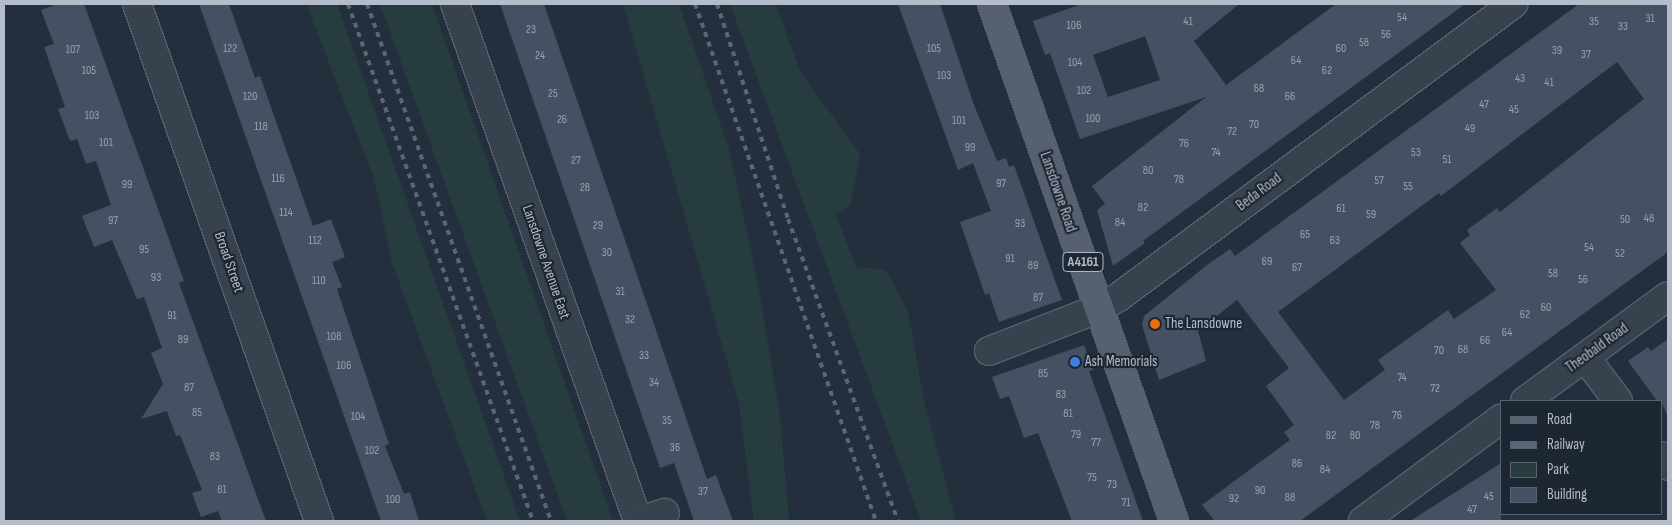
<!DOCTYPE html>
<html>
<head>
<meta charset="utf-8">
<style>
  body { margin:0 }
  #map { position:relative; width:1672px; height:525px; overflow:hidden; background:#242f3e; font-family:"Sofia Sans Condensed",sans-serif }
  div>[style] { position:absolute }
  .green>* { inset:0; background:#263c3f }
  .building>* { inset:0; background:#455162 }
  .roads { filter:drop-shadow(1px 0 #565f6c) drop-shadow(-1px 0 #565f6c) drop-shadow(0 1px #565f6c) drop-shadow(0 -1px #565f6c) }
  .street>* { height:28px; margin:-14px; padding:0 14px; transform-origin:14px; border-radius:14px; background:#38414e }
  .primary>* { height:28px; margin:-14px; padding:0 14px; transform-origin:14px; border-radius:14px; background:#56606e }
  .rail>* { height:4px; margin-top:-2px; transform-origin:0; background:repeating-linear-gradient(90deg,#5a6575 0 5px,transparent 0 10px) }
  .dots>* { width:14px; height:14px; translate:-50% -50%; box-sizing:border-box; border:2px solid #1d2633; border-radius:50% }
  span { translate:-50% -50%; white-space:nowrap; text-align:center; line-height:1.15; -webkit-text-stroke:4.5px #1d2633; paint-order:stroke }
  .number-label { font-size:12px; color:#98a1af }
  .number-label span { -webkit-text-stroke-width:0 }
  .shield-label span { padding:1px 4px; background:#1d2633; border:1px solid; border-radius:4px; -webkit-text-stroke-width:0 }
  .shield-label { font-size:14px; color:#b4bcc9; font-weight:700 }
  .street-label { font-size:15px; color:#b4bcc9 }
  .poi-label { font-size:15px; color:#b4bcc9 }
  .left { translate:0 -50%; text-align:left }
  .frame { position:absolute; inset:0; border:5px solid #b4bcc9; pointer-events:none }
  .legend { position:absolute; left:1500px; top:400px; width:162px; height:115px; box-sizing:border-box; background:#1d2633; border:1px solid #59626f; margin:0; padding:6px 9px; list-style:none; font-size:15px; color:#b4bcc9 }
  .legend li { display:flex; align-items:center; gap:10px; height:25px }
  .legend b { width:25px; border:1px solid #59626f }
</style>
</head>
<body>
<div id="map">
  <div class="green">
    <div style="clip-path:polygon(306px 4px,337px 4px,520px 521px,487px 521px,392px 263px,374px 178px)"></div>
    <div style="clip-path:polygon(380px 4px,432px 4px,613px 521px,567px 521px)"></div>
    <div style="clip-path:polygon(623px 4px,679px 4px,729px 149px,758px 283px,780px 415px,789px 521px,754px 521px,739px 403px)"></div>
    <div style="clip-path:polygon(730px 4px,776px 4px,800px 71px,860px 154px,851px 204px,836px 215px,856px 267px,886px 270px,908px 311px,924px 401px,956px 521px,921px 521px)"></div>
  </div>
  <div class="building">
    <div style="clip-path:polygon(57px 4px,84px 4px,184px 281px,179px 283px,266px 521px,222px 521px,218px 511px,201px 517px,192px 493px,202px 490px,180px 435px,176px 436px,167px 411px,141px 419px,163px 384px,151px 353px,162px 348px,144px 297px,137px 299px,112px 240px,94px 247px,82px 216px,111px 205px,96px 161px,86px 164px,77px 139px,70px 141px,58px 109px,65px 107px,44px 47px,54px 44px,41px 10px)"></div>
    <div style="clip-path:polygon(199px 4px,229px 4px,255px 78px,260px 76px,313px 226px,331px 219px,345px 257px,332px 262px,342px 287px,337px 289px,389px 444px,385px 446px,404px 494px,410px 492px,419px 521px,381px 521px)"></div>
    <div style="clip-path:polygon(500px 4px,544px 4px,707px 479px,716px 475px,733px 521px,694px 521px,674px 463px,660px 468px)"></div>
    <div style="clip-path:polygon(898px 4px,940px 4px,974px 105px,997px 161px,1006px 158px,1009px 167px,1014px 165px,1062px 300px,999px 322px,989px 293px,985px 295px,960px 222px,991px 211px,973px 163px,958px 170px)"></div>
    <div style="clip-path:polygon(evenodd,1082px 4px,1239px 4px,1194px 41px,1226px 85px,1336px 4px,1465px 4px,1143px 241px,1145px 243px,1113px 266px,1097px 210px,1105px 204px,1092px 186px,1206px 97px,1080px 139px,1050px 53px,1045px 55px,1033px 21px,1082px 4px,1145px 36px,1160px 80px,1108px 97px,1093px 55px,1145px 36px)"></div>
    <div style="clip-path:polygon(evenodd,1579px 4px,1668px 4px,1668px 252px,1300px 521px,1215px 521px,1202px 505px,1290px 440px,1284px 432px,1294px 425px,1266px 386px,1289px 368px,1237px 300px,1198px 331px,1206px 361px,1159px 380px,1142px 325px,1144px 316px,1207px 265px,1230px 249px,1235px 256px,1579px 4px,1617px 62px,1644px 99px,1500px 212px,1497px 208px,1467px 230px,1470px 235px,1460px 243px,1496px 290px,1454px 319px,1448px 310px,1378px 360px,1385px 370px,1344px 400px,1278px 312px,1439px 193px,1441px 196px,1617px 62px)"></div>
    <div style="clip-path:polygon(1668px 339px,1668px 417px,1661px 401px,1657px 401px,1628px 361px,1648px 347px,1651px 351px)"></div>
    <div style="clip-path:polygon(1084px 345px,1093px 370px,1089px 371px,1143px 521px,1072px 521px,1038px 433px,1024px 438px,1009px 396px,1000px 399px,992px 377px)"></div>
    <div style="clip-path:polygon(1501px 463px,1501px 521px,1410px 521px,1459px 490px)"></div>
  </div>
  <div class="roads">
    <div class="street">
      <div style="left:137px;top:4px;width:548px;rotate:70.61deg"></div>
      <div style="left:455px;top:4px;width:548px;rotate:70.51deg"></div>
      <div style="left:989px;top:351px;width:119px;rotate:-21.2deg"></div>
      <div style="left:1100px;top:308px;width:23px;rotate:-31deg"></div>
      <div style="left:1120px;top:296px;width:490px;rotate:-36.6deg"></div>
      <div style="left:1585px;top:357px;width:55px;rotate:53.1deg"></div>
      <div style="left:1525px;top:401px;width:177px;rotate:-36.3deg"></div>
      <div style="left:1661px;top:456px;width:12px;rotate:55deg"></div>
      <div style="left:640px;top:521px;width:26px;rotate:-18deg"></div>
      <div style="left:1363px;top:521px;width:172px;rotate:-36.5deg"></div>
    </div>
    <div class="primary">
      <div style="left:992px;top:4px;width:548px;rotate:70.61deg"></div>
    </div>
  </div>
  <div class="rail">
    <div style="left:348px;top:4px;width:549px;rotate:70.31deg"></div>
    <div style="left:367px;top:4px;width:549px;rotate:70.41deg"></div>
    <div style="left:695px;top:4px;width:548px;rotate:70.71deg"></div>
    <div style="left:717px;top:4px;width:226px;rotate:71.7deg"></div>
    <div style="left:788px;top:219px;width:321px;rotate:70deg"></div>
  </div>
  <div class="dots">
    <div style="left:1155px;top:324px;background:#e8710a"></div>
    <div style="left:1075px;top:362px;background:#3f7fe0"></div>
  </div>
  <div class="number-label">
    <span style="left:1402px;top:18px">54</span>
    <span style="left:1650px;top:19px">31</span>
    <span style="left:1188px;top:22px">41</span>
    <span style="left:1594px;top:22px">35</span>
    <span style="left:1074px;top:26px">106</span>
    <span style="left:1623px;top:27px">33</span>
    <span style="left:531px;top:30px">23</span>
    <span style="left:1386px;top:35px">56</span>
    <span style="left:1364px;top:43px">58</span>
    <span style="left:230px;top:49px">122</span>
    <span style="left:934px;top:49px">105</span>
    <span style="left:1341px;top:49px">60</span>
    <span style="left:73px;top:50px">107</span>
    <span style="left:1557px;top:51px">39</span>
    <span style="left:1586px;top:55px">37</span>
    <span style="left:540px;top:56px">24</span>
    <span style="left:1296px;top:61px">64</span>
    <span style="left:1075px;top:63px">104</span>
    <span style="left:89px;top:71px">105</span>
    <span style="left:1327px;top:71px">62</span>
    <span style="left:944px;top:76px">103</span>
    <span style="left:1520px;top:79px">43</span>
    <span style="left:1549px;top:83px">41</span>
    <span style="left:1259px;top:89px">68</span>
    <span style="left:1084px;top:91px">102</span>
    <span style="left:553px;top:94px">25</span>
    <span style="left:250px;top:97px">120</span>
    <span style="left:1290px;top:97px">66</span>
    <span style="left:1484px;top:105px">47</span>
    <span style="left:1514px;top:110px">45</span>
    <span style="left:92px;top:116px">103</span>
    <span style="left:1093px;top:119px">100</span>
    <span style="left:562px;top:120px">26</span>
    <span style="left:959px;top:121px">101</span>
    <span style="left:1254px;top:125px">70</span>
    <span style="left:261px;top:127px">118</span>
    <span style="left:1470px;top:129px">49</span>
    <span style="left:1232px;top:132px">72</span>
    <span style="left:106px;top:143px">101</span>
    <span style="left:1184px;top:144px">76</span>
    <span style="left:970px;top:148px">99</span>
    <span style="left:1216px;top:153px">74</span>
    <span style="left:1416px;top:153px">53</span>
    <span style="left:1447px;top:160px">51</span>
    <span style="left:576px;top:161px">27</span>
    <span style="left:1148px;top:171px">80</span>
    <span style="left:278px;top:179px">116</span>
    <span style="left:1179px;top:180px">78</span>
    <span style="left:1379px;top:181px">57</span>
    <span style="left:1001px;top:184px">97</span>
    <span style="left:127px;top:185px">99</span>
    <span style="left:1408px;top:187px">55</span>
    <span style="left:585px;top:188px">28</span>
    <span style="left:1143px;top:208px">82</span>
    <span style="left:1341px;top:209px">61</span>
    <span style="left:286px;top:213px">114</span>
    <span style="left:1371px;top:215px">59</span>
    <span style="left:1649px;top:219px">48</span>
    <span style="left:1625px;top:220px">50</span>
    <span style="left:113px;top:221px">97</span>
    <span style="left:1120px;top:223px">84</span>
    <span style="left:1020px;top:224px">93</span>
    <span style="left:598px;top:226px">29</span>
    <span style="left:1305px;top:235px">65</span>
    <span style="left:315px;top:241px">112</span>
    <span style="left:1335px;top:241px">63</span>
    <span style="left:1589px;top:248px">54</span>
    <span style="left:144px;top:250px">95</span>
    <span style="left:607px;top:253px">30</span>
    <span style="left:1620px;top:254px">52</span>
    <span style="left:1010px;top:259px">91</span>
    <span style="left:1267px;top:262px">69</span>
    <span style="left:1033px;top:266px">89</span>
    <span style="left:1297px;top:268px">67</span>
    <span style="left:1553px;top:274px">58</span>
    <span style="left:156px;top:278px">93</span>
    <span style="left:1583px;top:280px">56</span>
    <span style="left:319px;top:281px">110</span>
    <span style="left:620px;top:292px">31</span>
    <span style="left:1038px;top:298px">87</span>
    <span style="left:1546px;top:308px">60</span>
    <span style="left:1525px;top:315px">62</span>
    <span style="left:172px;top:316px">91</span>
    <span style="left:630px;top:320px">32</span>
    <span style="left:1507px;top:333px">64</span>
    <span style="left:334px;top:337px">108</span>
    <span style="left:183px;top:340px">89</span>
    <span style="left:1485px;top:341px">66</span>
    <span style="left:1463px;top:350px">68</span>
    <span style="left:1439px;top:351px">70</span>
    <span style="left:644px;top:356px">33</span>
    <span style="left:344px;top:366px">106</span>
    <span style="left:1043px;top:374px">85</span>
    <span style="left:1402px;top:378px">74</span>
    <span style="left:654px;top:383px">34</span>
    <span style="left:189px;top:388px">87</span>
    <span style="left:1435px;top:389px">72</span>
    <span style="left:1061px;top:395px">83</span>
    <span style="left:197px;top:413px">85</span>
    <span style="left:1068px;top:414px">81</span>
    <span style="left:1397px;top:416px">76</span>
    <span style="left:358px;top:417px">104</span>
    <span style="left:667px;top:421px">35</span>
    <span style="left:1375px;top:426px">78</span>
    <span style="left:1076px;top:435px">79</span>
    <span style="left:1331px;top:436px">82</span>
    <span style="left:1355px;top:436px">80</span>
    <span style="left:1096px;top:443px">77</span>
    <span style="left:675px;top:448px">36</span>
    <span style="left:372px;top:451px">102</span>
    <span style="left:215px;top:457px">83</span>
    <span style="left:1297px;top:464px">86</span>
    <span style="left:1325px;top:470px">84</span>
    <span style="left:1092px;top:478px">75</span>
    <span style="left:1112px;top:485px">73</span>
    <span style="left:222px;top:490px">81</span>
    <span style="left:1260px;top:491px">90</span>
    <span style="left:703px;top:492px">37</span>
    <span style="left:1489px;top:497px">45</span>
    <span style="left:1290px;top:498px">88</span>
    <span style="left:1234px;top:499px">92</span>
    <span style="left:393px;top:500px">100</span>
    <span style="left:1126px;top:503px">71</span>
    <span style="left:1472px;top:510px">47</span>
  </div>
  <div class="shield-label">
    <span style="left:1083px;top:262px">A4161</span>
  </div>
  <div class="street-label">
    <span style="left:1058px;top:192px;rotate:71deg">Lansdowne Road</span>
    <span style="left:1259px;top:192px;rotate:-37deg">Beda Road</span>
    <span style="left:229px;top:262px;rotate:71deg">Broad Street</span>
    <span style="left:546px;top:262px;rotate:71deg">Lansdowne Avenue East</span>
    <span style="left:1597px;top:348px;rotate:-36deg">Theobald Road</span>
  </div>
  <div class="poi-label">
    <span class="left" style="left:1165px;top:324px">The Lansdowne</span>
    <span class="left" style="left:1085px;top:362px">Ash Memorials</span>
  </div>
  <div class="frame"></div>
  <ul class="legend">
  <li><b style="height:6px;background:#56606e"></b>Road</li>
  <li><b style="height:6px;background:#5a6575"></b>Railway</li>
  <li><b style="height:14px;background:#263c3f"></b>Park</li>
  <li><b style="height:14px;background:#455162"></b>Building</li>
  </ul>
</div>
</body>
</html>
